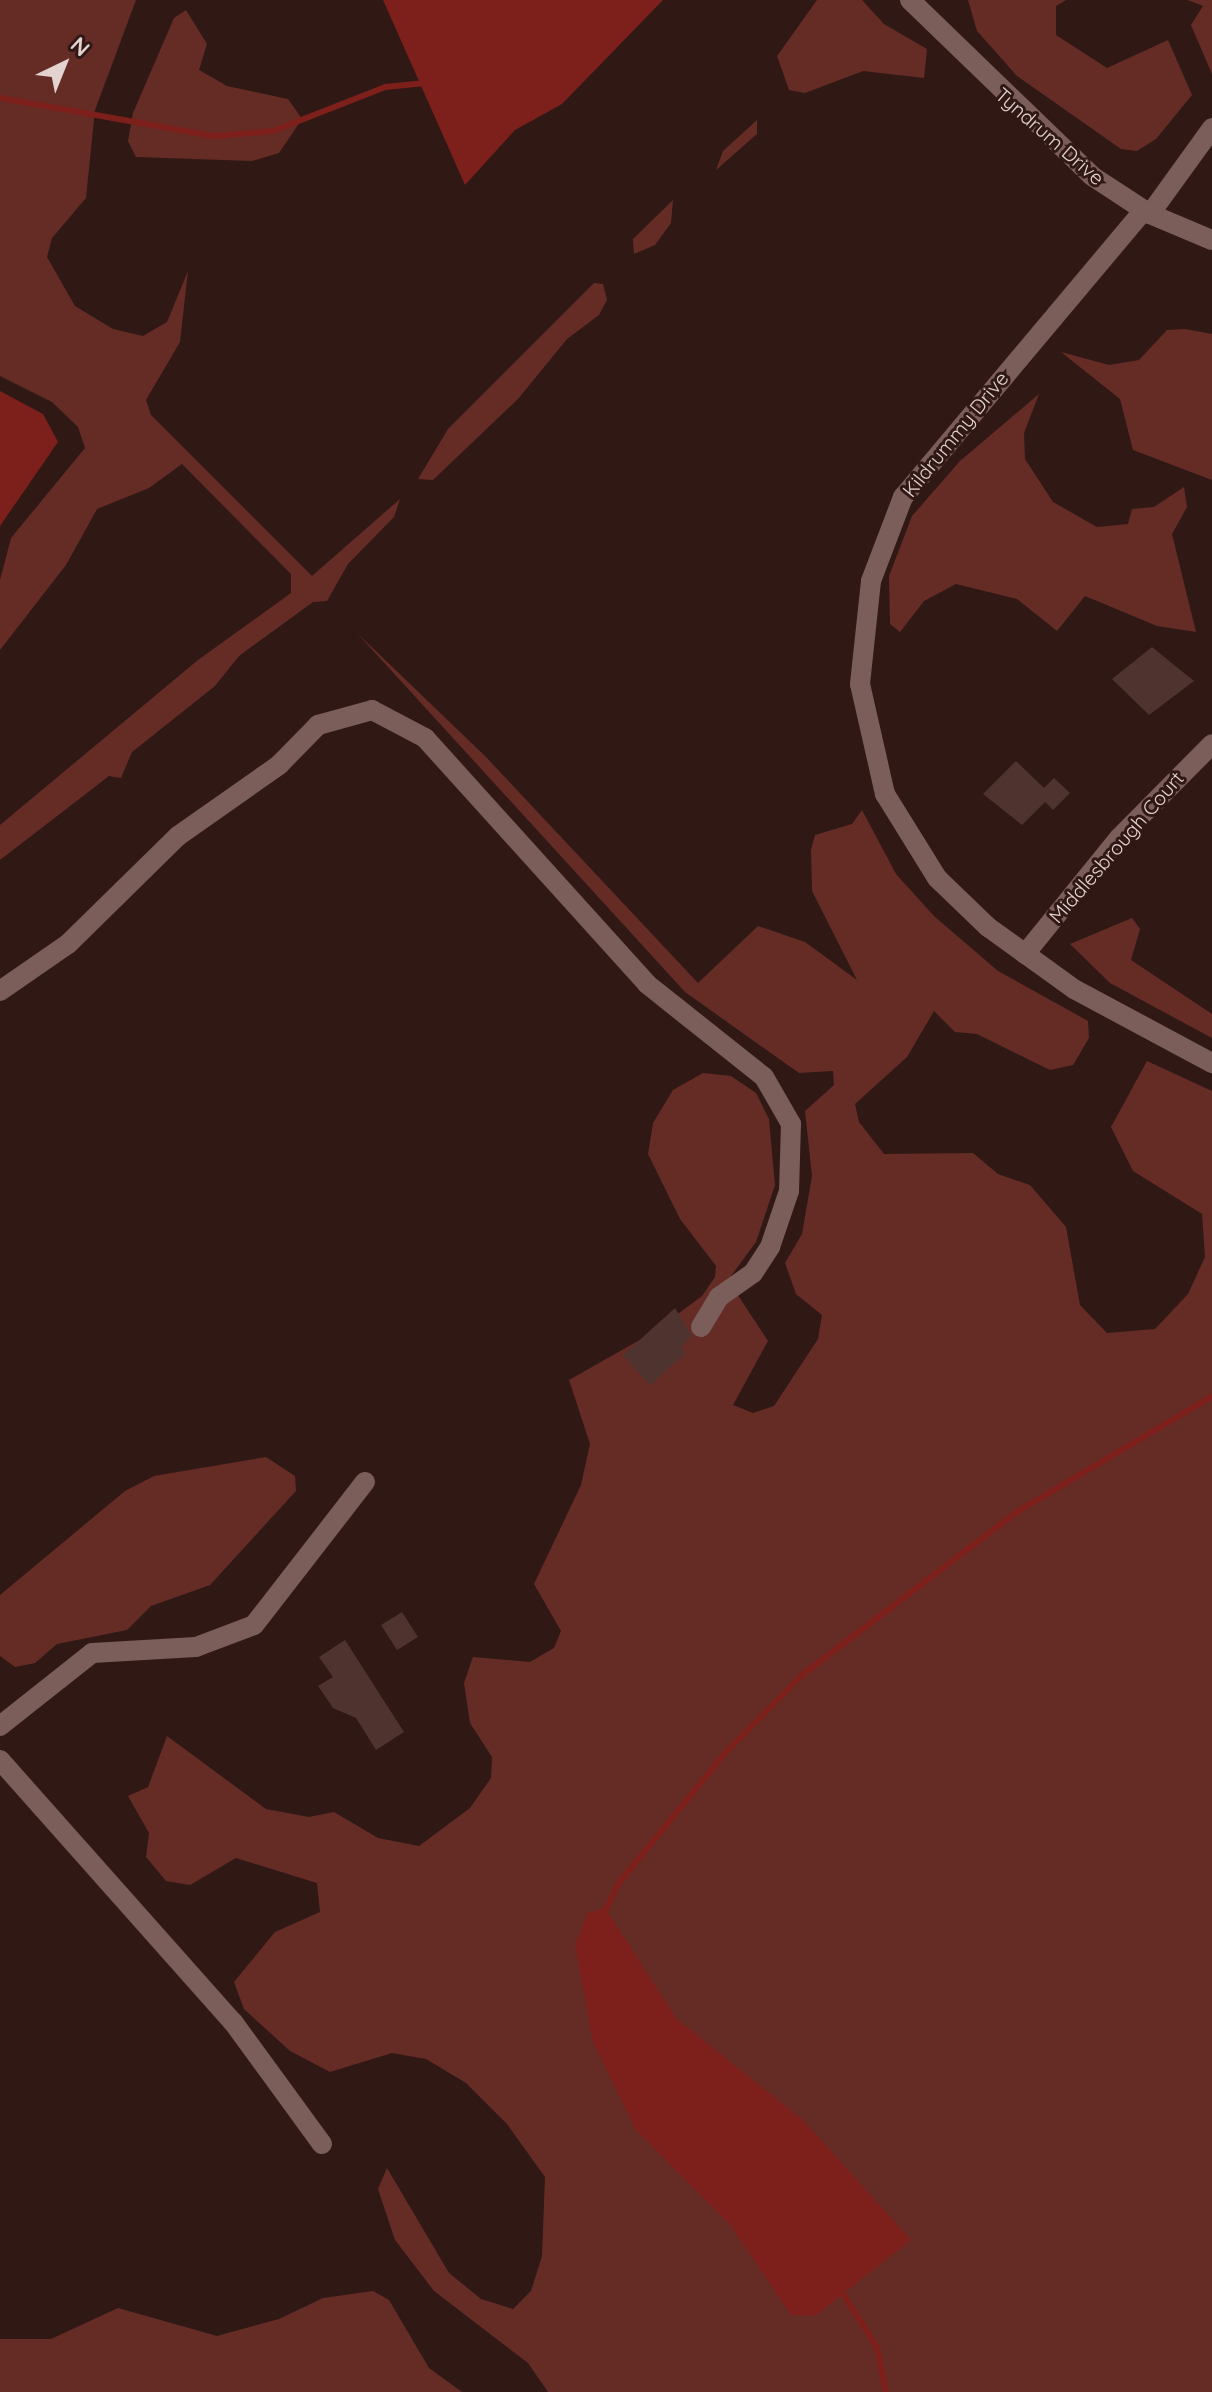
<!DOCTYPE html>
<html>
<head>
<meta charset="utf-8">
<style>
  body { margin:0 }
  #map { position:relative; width:1212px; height:2392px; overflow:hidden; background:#301815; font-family:Quicksand,sans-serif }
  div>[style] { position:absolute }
  .green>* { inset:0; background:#652c26 }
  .water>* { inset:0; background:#7d1f1a }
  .stream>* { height:6px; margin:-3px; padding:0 3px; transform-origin:3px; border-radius:3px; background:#7d1f1a }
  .building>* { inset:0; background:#4e332f }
  .minor>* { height:20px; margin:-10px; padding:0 10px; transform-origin:10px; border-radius:10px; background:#7b5d59 }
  span { translate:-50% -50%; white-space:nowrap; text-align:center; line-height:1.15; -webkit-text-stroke:6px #301815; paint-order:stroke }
  .street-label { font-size:20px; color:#e3d2cf }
  .north { position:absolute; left:24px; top:24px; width:80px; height:80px; -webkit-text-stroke:6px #301815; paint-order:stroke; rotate:43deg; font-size:22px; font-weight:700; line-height:32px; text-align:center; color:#e3d2cf }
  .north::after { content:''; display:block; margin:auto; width:28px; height:36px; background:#e3d2cf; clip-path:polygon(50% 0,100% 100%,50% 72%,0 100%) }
</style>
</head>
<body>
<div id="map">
  <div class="green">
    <div style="clip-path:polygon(0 0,136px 0,95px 110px,86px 198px,52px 238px,47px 257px,75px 306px,113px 329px,143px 336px,167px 322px,188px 271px,180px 342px,146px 400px,151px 415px,312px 576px,400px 499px,394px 517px,348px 564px,327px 601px,313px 602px,239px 656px,215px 686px,132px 752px,121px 778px,109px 776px,0 860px,0 825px,198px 660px,291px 593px,291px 574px,182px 464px,149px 488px,97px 509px,66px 565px,0 650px,0 580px,11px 538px,85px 448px,78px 427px,52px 402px,0 376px)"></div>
    <div style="clip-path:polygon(817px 0,862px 0,884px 24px,927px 49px,924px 78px,863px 71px,805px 93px,789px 90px,777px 56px)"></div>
    <div style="clip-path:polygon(968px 0,1066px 0,1056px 6px,1056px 35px,1107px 68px,1168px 40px,1192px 95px,1156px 139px,1137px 151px,1121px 149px,1017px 76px,977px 31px)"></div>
    <div style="clip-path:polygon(1188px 0,1212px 0,1212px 74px,1191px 25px,1203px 6px)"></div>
    <div style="clip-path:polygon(186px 10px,207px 44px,199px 70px,227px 86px,288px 99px,302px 119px,279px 153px,252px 161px,136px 157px,128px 141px,133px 113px,174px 18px)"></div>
    <div style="clip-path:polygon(757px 120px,757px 134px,716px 170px,723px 151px)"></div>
    <div style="clip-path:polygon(673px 200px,671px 223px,655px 245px,634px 254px,633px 239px)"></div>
    <div style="clip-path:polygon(594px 283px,603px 284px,607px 300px,599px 315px,567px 339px,518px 399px,433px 480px,418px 479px,448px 429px)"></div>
    <div style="clip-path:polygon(1185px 329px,1212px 334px,1212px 480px,1133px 450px,1120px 399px,1061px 352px,1109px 365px,1139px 360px,1167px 330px)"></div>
    <div style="clip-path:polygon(1039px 394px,1024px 433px,1025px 459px,1053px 502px,1097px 527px,1128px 524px,1132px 509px,1154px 507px,1184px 487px,1187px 507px,1172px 534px,1196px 632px,1157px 626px,1085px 596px,1057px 631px,1017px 599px,956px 584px,924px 601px,900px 632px,890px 624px,889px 576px,912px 516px,960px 461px)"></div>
    <div style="clip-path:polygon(357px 633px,486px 757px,698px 983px,758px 926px,805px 942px,857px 980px,812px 891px,811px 850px,815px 835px,852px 824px,862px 810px,896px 874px,934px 916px,998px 971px,1088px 1021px,1089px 1038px,1073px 1065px,1050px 1070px,977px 1034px,955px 1032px,934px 1011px,907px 1057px,855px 1104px,859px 1122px,884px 1154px,973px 1153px,998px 1174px,1030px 1185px,1066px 1227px,1080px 1305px,1107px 1333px,1155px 1329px,1188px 1294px,1205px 1257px,1202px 1214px,1133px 1171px,1111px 1127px,1147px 1061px,1212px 1091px,1212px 2392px,548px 2392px,528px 2363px,434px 2291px,395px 2240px,378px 2189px,387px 2168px,449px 2273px,481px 2299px,513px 2309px,531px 2291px,542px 2256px,545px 2177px,507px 2124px,466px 2083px,426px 2059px,392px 2053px,330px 2072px,290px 2051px,244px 2009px,234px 1982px,275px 1932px,320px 1912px,317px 1883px,236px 1858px,190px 1885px,166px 1881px,146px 1857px,149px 1833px,128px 1796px,148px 1787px,167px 1736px,266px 1809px,309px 1817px,334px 1812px,378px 1838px,419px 1846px,470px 1808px,491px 1778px,492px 1757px,470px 1723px,464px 1683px,473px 1657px,530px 1662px,554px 1648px,561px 1631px,534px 1584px,581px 1485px,590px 1444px,569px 1380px,652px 1333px,702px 1296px,715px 1277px,716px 1266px,680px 1219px,648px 1154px,653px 1123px,673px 1090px,703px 1073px,731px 1076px,756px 1093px,769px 1119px,775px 1185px,756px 1242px,728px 1280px,768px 1341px,733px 1405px,753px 1413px,774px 1406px,818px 1339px,822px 1315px,796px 1294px,785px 1263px,802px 1234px,812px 1176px,805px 1111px,834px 1085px,833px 1071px,799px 1073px,685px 992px)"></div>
    <div style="clip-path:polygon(1132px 918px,1140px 929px,1131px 960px,1212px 1014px,1212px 1038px,1110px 983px,1070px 944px)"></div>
    <div style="clip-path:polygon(266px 1457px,295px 1476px,296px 1491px,210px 1585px,151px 1606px,127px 1630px,57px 1644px,35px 1663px,15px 1667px,0 1656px,0 1595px,125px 1491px,154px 1476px)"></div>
    <div style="clip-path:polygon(373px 2291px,389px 2300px,429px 2368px,462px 2392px,0 2392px,0 2339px,51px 2339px,118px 2308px,217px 2336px,279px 2319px,323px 2298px)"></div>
  </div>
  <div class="water">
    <div style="clip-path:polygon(383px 0,663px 0,562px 104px,515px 130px,465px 185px)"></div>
    <div style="clip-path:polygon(0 391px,43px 414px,58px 442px,0 526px)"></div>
    <div style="clip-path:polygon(605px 1908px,677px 2019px,803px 2120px,911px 2240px,815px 2316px,791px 2315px,730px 2225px,636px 2130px,593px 2042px,575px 1945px,588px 1913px)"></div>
  </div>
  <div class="stream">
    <div style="left:0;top:98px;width:217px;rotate:10.1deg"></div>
    <div style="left:214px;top:136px;width:59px;rotate:-4.8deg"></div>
    <div style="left:273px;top:131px;width:120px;rotate:-21.4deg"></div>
    <div style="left:385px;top:87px;width:41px;rotate:-5.6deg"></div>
    <div style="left:604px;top:1913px;width:32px;rotate:-64deg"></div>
    <div style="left:618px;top:1884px;width:171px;rotate:-50.7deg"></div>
    <div style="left:726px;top:1752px;width:108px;rotate:-45.4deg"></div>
    <div style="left:802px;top:1675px;width:270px;rotate:-37.2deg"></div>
    <div style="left:1017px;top:1512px;width:227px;rotate:-30.7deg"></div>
    <div style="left:839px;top:2288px;width:70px;rotate:57.2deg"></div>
    <div style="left:877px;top:2347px;width:46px;rotate:78.7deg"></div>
  </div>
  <div class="building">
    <div style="clip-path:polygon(1152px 647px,1194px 681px,1149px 715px,1112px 679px)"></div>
    <div style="clip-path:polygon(1016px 761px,1044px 788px,1054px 778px,1070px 793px,1053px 810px,1045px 802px,1022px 825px,983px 794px)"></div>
    <div style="clip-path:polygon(675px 1308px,692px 1336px,680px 1347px,686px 1353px,650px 1385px,623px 1355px)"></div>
    <div style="clip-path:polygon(402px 1612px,418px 1637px,397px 1650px,381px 1625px)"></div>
    <div style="clip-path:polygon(345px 1640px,404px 1732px,376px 1750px,356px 1718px,333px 1708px,318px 1686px,333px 1677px,319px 1657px)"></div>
  </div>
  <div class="minor">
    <div style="left:910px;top:0;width:253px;rotate:44deg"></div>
    <div style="left:1092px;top:176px;width:69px;rotate:33.2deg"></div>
    <div style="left:1150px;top:214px;width:67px;rotate:22.8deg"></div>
    <div style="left:1144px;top:210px;width:375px;rotate:130deg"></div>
    <div style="left:903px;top:497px;width:90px;rotate:110.9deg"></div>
    <div style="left:871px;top:581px;width:104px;rotate:96.1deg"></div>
    <div style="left:860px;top:684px;width:113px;rotate:77.2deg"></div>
    <div style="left:885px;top:794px;width:99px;rotate:58.2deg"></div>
    <div style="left:937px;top:878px;width:71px;rotate:43.9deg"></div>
    <div style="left:988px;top:927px;width:106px;rotate:35.8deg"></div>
    <div style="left:1074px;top:989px;width:157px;rotate:28.2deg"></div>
    <div style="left:1150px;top:214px;width:106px;rotate:-54.2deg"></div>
    <div style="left:1025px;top:954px;width:149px;rotate:-51deg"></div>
    <div style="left:1119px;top:838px;width:132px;rotate:-45.3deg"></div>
    <div style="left:0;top:991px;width:83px;rotate:-34.7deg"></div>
    <div style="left:68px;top:944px;width:154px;rotate:-44.5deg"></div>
    <div style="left:178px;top:836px;width:123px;rotate:-35.1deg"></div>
    <div style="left:279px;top:765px;width:56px;rotate:-45.7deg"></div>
    <div style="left:318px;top:725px;width:56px;rotate:-15.5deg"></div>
    <div style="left:372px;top:710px;width:60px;rotate:27.8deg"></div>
    <div style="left:425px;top:738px;width:331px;rotate:47.9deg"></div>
    <div style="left:647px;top:984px;width:149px;rotate:38.5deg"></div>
    <div style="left:764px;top:1077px;width:54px;rotate:60.1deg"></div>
    <div style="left:791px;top:1124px;width:67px;rotate:91.7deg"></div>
    <div style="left:789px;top:1191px;width:59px;rotate:108.7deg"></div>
    <div style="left:770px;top:1247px;width:31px;rotate:123deg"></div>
    <div style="left:753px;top:1273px;width:42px;rotate:144.8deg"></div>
    <div style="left:719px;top:1297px;width:35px;rotate:121deg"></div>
    <div style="left:0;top:1726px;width:117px;rotate:-38.4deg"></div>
    <div style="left:92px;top:1653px;width:104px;rotate:-3.3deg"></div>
    <div style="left:196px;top:1647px;width:62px;rotate:-20.8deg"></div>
    <div style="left:254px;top:1625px;width:181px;rotate:-52.2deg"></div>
    <div style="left:0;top:1760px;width:351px;rotate:48.4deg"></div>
    <div style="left:233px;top:2022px;width:151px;rotate:53.9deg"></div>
  </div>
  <div class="street-label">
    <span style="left:1050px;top:136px;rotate:41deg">Tyndrum Drive</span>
    <span style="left:955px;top:434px;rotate:-51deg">Kildrummy Drive</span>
    <span style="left:1116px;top:847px;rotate:-49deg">Middlesbrough Court</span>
  </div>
  <div class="north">N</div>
</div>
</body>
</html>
